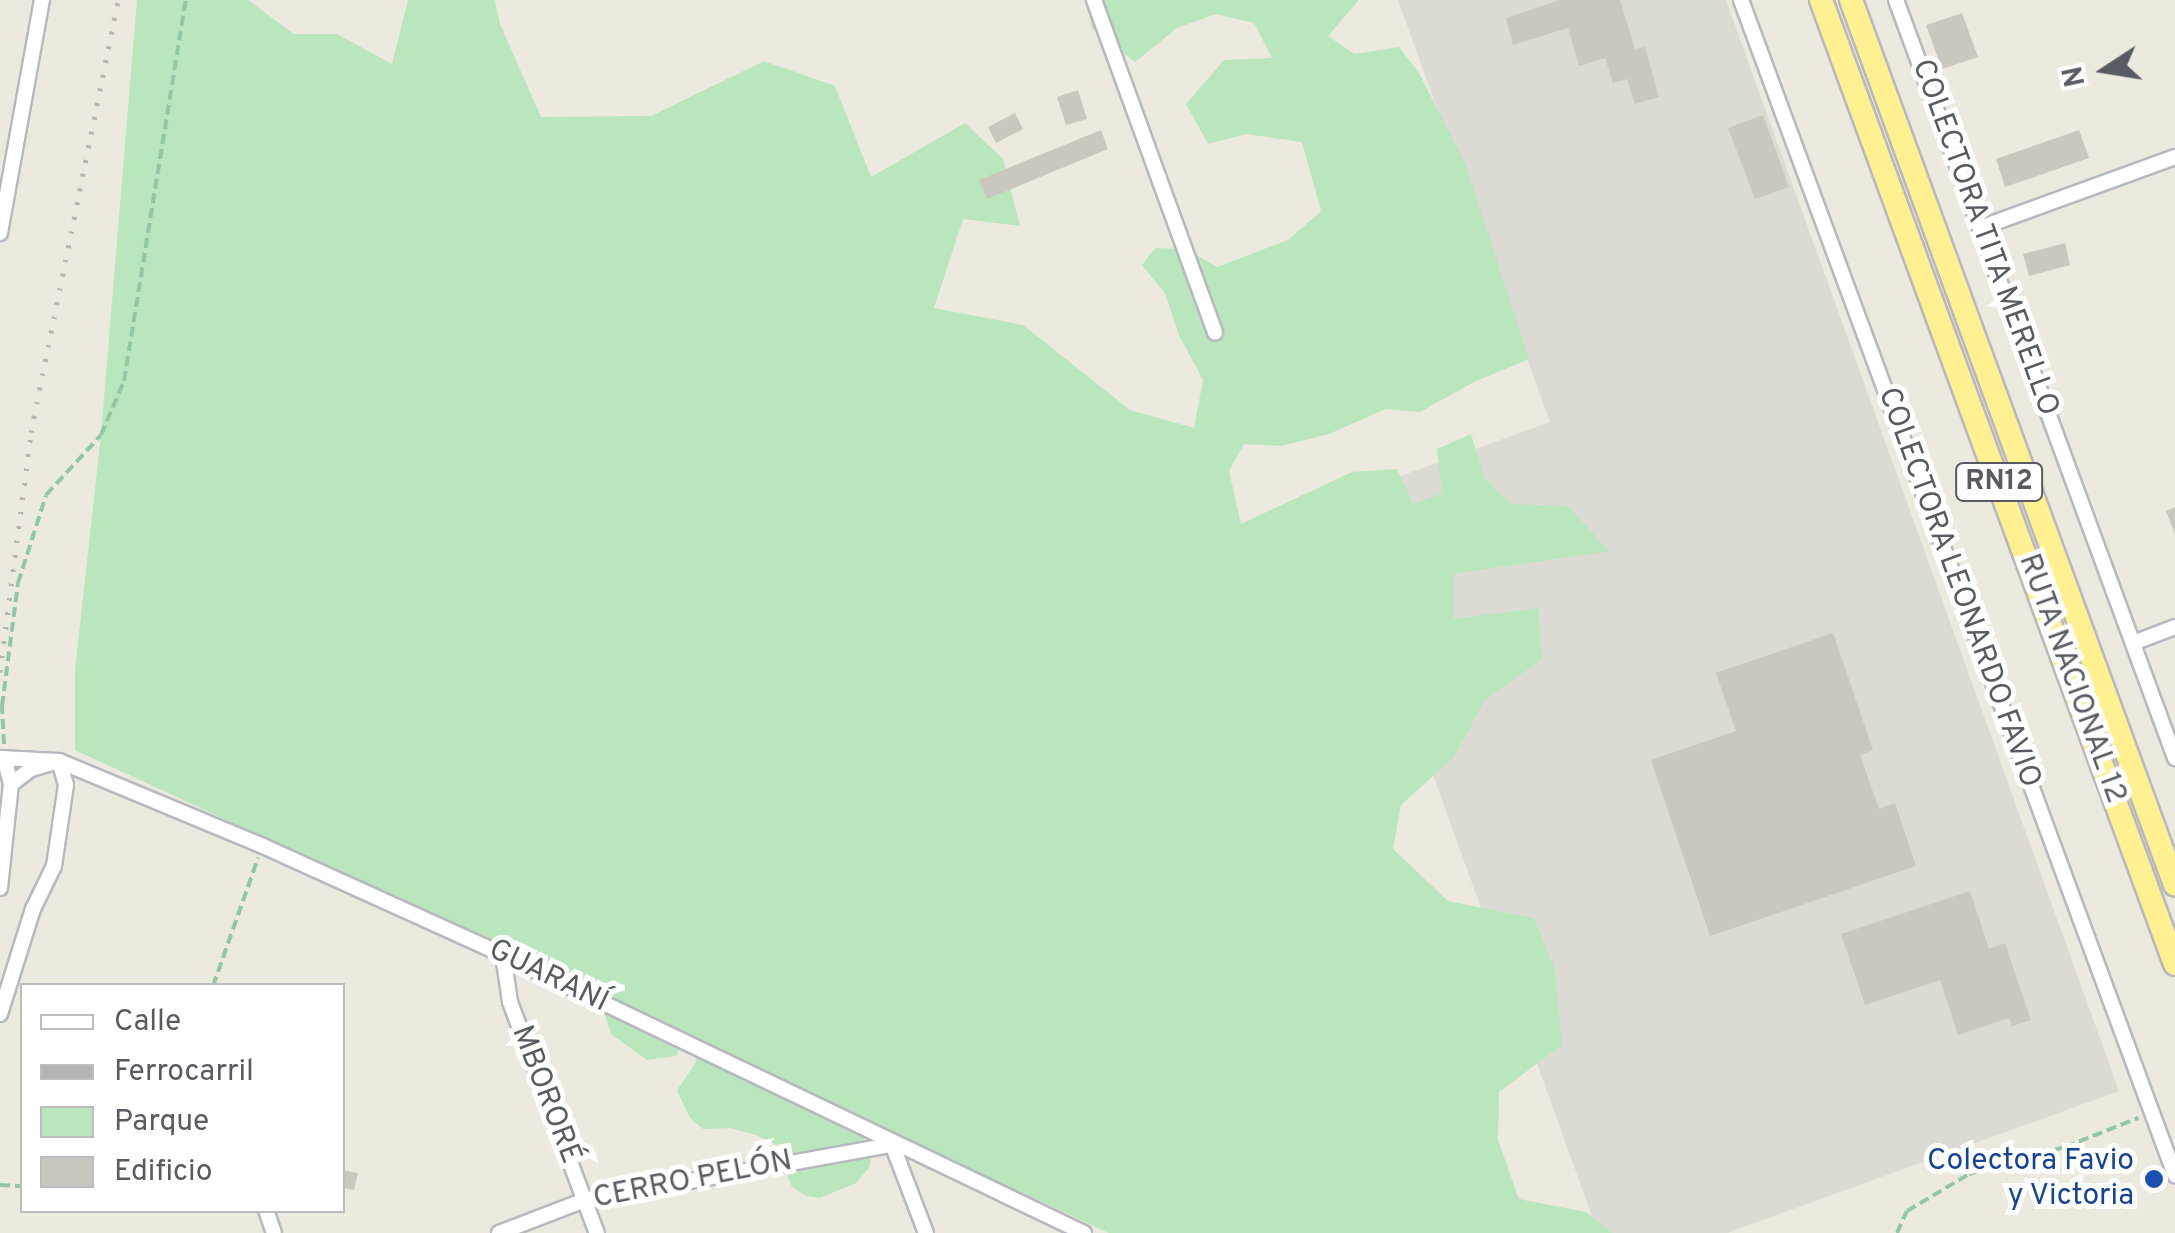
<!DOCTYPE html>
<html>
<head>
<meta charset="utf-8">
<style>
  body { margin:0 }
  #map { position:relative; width:2175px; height:1233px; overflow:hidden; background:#eceadf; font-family:Overpass,sans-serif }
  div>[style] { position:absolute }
  .industrial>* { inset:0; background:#dcdbd3 }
  .green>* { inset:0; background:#b9e6bc }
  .building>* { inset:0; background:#c9c7be }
  .path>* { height:4px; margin-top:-2px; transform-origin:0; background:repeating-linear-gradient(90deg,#92c6a5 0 10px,transparent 0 15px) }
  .roads { filter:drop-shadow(2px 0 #b7b9bf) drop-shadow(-2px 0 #b7b9bf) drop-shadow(0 2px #b7b9bf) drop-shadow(0 -2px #b7b9bf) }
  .minor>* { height:14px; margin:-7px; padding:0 7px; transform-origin:7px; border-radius:7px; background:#fff }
  .trunk>* { height:22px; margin:-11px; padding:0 11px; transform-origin:11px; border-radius:11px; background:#fff092 }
  .rail>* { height:5px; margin-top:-2.5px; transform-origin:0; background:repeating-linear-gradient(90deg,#b3b4b4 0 2.5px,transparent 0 14.5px) }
  .dots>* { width:28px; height:28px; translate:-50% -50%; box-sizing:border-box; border:5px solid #fff; border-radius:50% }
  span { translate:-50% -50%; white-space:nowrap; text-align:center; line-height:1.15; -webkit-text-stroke:10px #fff; paint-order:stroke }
  .shield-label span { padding:2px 8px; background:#fff; border:2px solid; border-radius:8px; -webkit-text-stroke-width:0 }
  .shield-label { font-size:28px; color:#585b61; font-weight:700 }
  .street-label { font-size:30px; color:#585b61 }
  .transit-label { font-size:30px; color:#164399 }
  .right { translate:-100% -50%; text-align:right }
  .legend { position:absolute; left:20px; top:983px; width:325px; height:230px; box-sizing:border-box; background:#fff; border:2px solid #bcbdc0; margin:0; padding:12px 18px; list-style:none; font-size:30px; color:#585b61 }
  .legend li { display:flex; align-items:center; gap:20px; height:50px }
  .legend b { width:50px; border:2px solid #bcbdc0 }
  .north { position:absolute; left:2055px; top:20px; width:100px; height:100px; -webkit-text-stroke:8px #fff; paint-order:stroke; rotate:258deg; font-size:28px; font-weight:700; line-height:40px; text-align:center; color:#585b61 }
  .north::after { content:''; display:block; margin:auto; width:35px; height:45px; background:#585b61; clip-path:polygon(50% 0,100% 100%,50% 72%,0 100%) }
</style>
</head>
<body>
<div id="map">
  <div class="industrial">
    <div style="clip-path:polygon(1398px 0,1726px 0,2119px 1091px,1727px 1233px,1598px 1233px,1334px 500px,1550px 422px)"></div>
  </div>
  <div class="green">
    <div style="clip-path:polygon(137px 0,248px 0,294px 34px,337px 34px,392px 64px,408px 0,495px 0,500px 24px,541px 117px,651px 116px,764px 61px,835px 86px,871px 177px,965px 123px,1003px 159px,1020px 226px,963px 219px,934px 308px,1023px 325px,1130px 410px,1194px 428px,1203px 380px,1179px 335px,1165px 293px,1142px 265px,1155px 248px,1186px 249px,1217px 267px,1288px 240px,1321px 211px,1302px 142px,1246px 134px,1208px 144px,1186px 104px,1224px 60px,1272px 58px,1254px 23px,1216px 14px,1177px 28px,1135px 62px,1091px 27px,1088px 0,1359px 0,1328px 36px,1354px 54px,1399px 47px,1419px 73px,1465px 163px,1529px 359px,1476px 381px,1420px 412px,1386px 409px,1329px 434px,1282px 446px,1244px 444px,1229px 471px,1241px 524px,1352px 472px,1397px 469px,1413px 504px,1442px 493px,1437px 449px,1471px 434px,1485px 479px,1511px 504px,1568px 506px,1609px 551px,1454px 574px,1454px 619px,1538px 608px,1542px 659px,1485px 700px,1453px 758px,1401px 805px,1393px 849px,1448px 901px,1534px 918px,1555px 970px,1562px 1045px,1499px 1092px,1498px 1140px,1519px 1199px,1586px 1212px,1613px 1233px,1109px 1233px,877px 1126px,864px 1126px,864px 1139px,872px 1151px,869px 1168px,856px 1183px,820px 1198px,806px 1196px,792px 1187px,786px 1172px,795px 1155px,756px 1135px,731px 1128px,703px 1129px,690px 1118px,677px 1090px,695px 1064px,697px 1049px,682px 1045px,676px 1056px,647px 1060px,611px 1034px,603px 1009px,584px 988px,553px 971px,75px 750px,75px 670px,101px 435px)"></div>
  </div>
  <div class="building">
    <div style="clip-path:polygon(1559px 0,1620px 0,1635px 49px,1645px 47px,1659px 97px,1635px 104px,1627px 79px,1613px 83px,1605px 58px,1579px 66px,1568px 28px,1513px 45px,1506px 18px)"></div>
    <div style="clip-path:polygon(1962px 13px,1978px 57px,1942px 69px,1926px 25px)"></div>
    <div style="clip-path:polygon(1078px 90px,1087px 119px,1066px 125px,1057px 97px)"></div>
    <div style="clip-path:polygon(1015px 113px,1023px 129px,996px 143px,988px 127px)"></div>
    <div style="clip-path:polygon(1763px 115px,1789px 187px,1755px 199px,1728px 128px)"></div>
    <div style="clip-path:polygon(1101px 130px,1108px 149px,987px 199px,979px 180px)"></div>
    <div style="clip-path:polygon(2079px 130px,2089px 158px,2005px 187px,1996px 159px)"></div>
    <div style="clip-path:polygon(2065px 243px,2070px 265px,2029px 276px,2023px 254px)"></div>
    <div style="clip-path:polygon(2175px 507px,2175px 534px,2166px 511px)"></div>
    <div style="clip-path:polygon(1833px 633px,1873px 750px,1860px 755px,1879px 809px,1895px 803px,1916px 866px,1710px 936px,1651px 760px,1736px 731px,1716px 673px)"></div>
    <div style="clip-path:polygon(1970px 891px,1989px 949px,2005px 943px,2031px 1020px,2012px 1026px,2009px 1018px,1958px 1035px,1940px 980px,1865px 1005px,1841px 934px)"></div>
    <div style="clip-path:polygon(342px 1170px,358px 1173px,354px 1190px,342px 1188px)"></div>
  </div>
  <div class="path">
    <div style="left:4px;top:744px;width:38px;rotate:-93deg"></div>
    <div style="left:2px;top:706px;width:124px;rotate:-82.6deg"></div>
    <div style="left:18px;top:583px;width:92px;rotate:-72.3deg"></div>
    <div style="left:46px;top:495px;width:81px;rotate:-47.5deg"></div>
    <div style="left:101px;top:435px;width:59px;rotate:-66.9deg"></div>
    <div style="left:124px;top:381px;width:386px;rotate:-80.8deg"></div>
    <div style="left:213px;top:986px;width:136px;rotate:-70.6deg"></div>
    <div style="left:0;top:1185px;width:22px;rotate:3deg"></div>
    <div style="left:1897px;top:1233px;width:24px;rotate:-66deg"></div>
    <div style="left:1907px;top:1211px;width:72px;rotate:-30.8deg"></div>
    <div style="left:1969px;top:1174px;width:100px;rotate:-15.7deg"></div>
    <div style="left:2065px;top:1147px;width:79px;rotate:-21.7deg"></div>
  </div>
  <div class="roads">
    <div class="minor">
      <div style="left:1094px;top:0;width:354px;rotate:70deg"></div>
      <div style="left:1741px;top:0;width:1253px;rotate:69.73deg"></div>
      <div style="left:1896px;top:0;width:808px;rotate:69.79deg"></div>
      <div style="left:1980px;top:228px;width:208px;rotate:-20deg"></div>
      <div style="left:0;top:233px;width:237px;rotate:-79.8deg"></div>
      <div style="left:2133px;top:643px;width:45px;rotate:-20.9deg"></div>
      <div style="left:0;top:758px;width:59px;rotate:2.9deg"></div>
      <div style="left:59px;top:761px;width:221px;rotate:22.6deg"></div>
      <div style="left:263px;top:846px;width:264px;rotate:24.4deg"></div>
      <div style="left:503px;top:955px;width:644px;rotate:25.57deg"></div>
      <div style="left:0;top:888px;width:105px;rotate:-84deg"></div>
      <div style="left:11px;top:784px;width:27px;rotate:-105deg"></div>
      <div style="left:503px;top:955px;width:48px;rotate:81.5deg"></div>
      <div style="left:510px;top:1002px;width:247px;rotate:69.4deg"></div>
      <div style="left:0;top:1014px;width:110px;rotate:-72.6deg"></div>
      <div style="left:33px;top:909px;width:48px;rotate:-64deg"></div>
      <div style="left:54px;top:866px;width:82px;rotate:-81.6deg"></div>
      <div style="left:66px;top:785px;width:25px;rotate:-106deg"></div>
      <div style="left:59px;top:761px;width:29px;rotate:164deg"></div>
      <div style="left:31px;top:769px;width:25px;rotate:143deg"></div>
      <div style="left:892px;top:1144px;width:95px;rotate:69.1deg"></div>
      <div style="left:266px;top:1210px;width:24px;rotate:71deg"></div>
      <div style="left:499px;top:1233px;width:92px;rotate:-21deg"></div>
      <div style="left:585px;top:1200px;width:311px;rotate:-10.2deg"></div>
    </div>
    <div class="trunk">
      <div style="left:1821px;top:0;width:1027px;rotate:69.84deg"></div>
      <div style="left:1851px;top:0;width:942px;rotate:69.89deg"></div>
    </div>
  </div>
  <div class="rail">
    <div style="left:0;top:672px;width:242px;rotate:-82.6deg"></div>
    <div style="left:31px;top:432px;width:441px;rotate:-78.6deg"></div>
  </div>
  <div class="dots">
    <div style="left:2154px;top:1179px;background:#1a4fb4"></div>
  </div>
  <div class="shield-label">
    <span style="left:1999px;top:482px">RN12</span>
  </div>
  <div class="street-label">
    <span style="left:1984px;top:238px;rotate:70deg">COLECTORA TITA MERELLO</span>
    <span style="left:1958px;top:588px;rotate:70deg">COLECTORA LEONARDO FAVIO</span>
    <span style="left:2071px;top:679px;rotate:70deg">RUTA NACIONAL 12</span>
    <span style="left:548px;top:977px;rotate:26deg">GUARANÍ</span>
    <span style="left:545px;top:1095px;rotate:69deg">MBORORÉ</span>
    <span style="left:693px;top:1181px;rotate:-11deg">CERRO PELÓN</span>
  </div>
  <div class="transit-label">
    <span class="right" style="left:2134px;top:1179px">Colectora Favio<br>y Victoria</span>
  </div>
  <ul class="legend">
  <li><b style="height:12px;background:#fff"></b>Calle</li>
  <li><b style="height:12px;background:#b3b4b4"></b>Ferrocarril</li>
  <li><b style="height:28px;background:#b9e6bc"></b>Parque</li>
  <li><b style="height:28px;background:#c9c7be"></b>Edificio</li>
  </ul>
  <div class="north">N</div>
</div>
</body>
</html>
